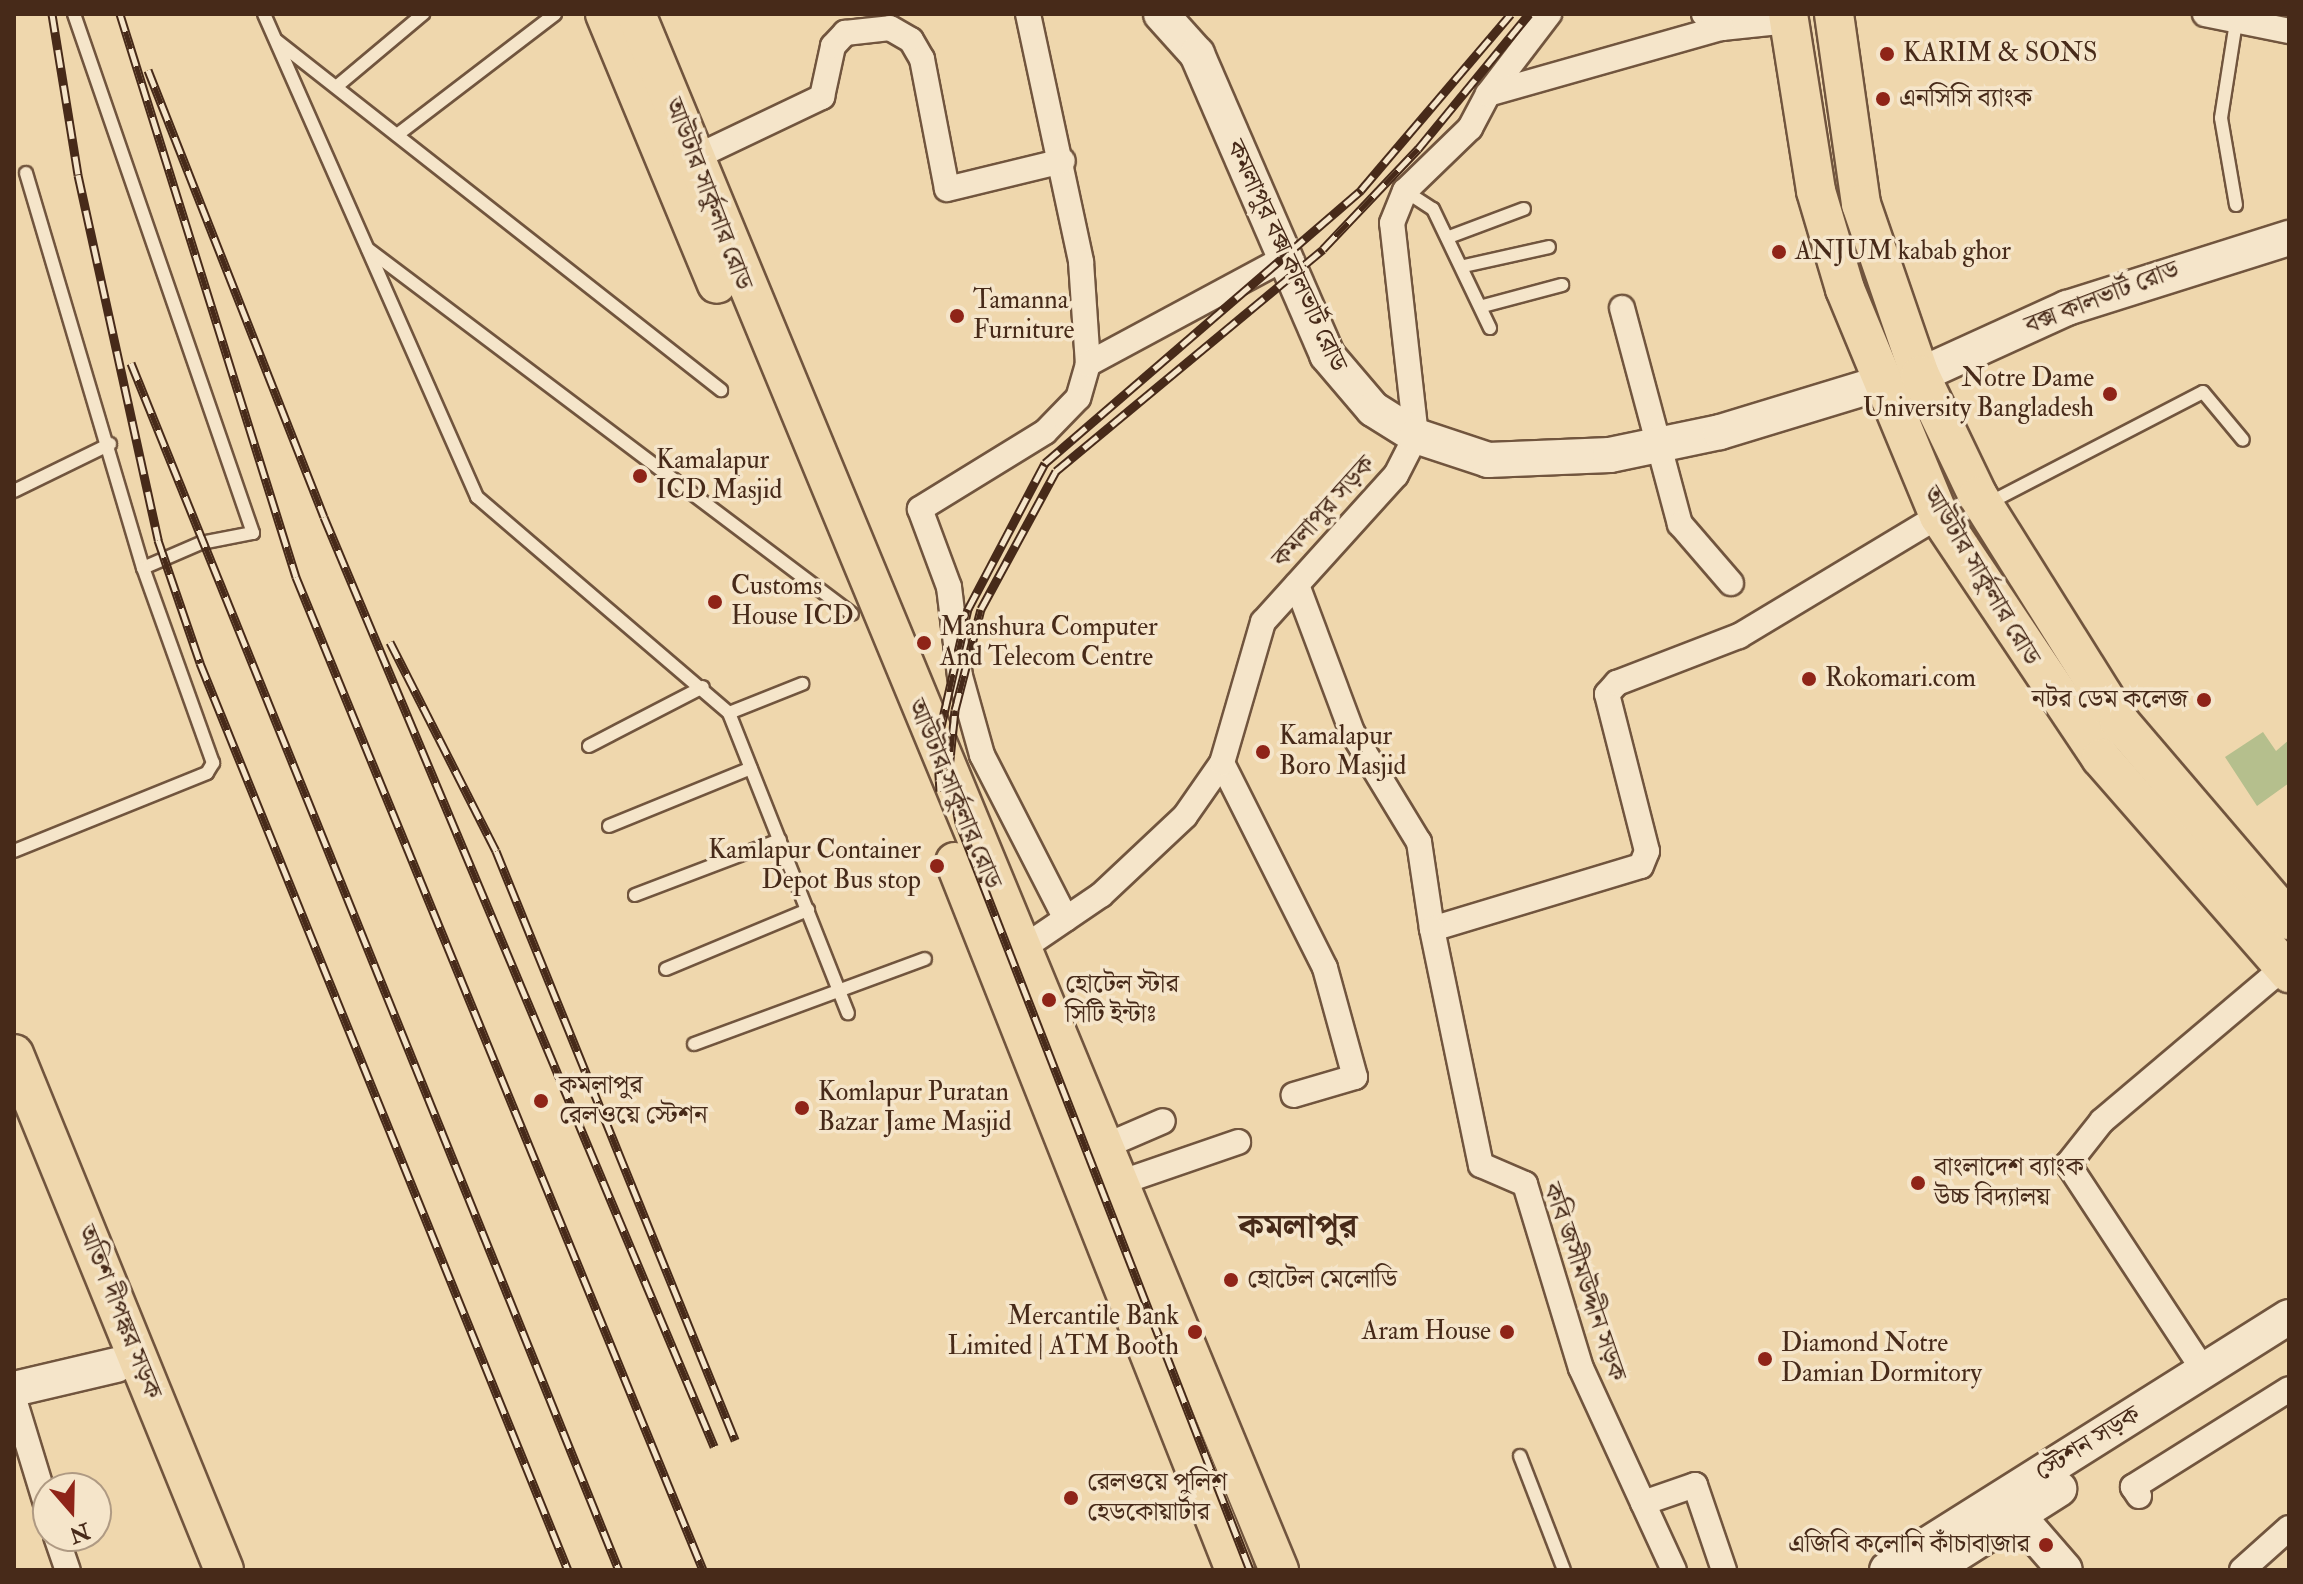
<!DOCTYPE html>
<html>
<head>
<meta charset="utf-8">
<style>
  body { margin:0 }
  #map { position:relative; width:2303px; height:1584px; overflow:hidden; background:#efd7ad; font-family:"IM FELL Double Pica","Noto Serif Bengali",serif }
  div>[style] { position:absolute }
  .green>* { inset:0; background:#b5bf8d }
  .roads { filter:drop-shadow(2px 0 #71553e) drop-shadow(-2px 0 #71553e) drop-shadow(0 2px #71553e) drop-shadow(0 -2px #71553e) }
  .lane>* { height:12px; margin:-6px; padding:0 6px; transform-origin:6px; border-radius:6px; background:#f5e5ca }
  .street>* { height:24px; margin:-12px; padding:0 12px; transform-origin:12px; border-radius:12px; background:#f5e5ca }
  .secondary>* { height:34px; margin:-17px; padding:0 17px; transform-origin:17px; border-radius:17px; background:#f5e5ca }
  .primary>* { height:38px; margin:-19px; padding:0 19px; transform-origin:19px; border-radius:19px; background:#efd7ad }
  .rail>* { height:9px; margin-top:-4.5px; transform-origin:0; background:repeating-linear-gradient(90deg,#f5e5ca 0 18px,#472a19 0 36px); box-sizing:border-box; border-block:2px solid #472a19 }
  .dots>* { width:22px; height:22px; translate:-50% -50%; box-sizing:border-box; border:4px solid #f5e5ca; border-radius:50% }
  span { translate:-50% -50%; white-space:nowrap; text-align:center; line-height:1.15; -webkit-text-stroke:7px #f5e5ca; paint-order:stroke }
  .poi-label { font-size:26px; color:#472a19 }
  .left { translate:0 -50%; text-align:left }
  .right { translate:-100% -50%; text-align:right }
  .street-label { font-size:26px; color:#472a19 }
  .district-label { font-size:34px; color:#472a19; font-weight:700 }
  .frame { position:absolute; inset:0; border:16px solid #472a19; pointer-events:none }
  .north { position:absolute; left:32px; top:1472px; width:80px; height:80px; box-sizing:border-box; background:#f5e5ca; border:2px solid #af9a83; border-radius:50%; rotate:160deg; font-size:22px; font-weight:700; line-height:32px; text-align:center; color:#472a19 }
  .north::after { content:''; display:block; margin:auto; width:28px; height:36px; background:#8f2418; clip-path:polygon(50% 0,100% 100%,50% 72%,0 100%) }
</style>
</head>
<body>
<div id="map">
  <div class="green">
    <div style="clip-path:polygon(2263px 732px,2276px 751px,2289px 740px,2289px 783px,2257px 806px,2225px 757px)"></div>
  </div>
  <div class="roads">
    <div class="lane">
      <div style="left:264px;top:14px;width:528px;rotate:66.2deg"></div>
      <div style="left:477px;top:497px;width:332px;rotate:40.6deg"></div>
      <div style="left:729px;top:713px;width:323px;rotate:68.4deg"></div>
      <div style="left:277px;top:41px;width:565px;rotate:38.17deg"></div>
      <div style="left:336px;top:87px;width:114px;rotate:-40deg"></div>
      <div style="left:397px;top:135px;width:199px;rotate:-37.4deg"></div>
      <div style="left:26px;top:173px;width:412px;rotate:73.5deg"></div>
      <div style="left:143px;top:568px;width:63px;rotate:-23.3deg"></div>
      <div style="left:201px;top:543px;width:53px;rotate:-10.9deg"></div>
      <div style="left:253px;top:533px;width:549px;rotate:-109.03deg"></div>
      <div style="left:1405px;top:191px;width:33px;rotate:33deg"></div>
      <div style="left:1433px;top:209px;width:132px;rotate:64.4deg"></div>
      <div style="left:2236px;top:205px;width:88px;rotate:-99.8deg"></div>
      <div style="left:2221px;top:118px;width:97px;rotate:-81.1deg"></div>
      <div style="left:1449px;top:237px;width:80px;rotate:-20.5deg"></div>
      <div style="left:368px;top:249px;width:606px;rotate:37.02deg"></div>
      <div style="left:1464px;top:266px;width:87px;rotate:-12.6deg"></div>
      <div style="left:1483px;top:306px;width:82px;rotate:-14.9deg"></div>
      <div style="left:14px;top:491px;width:107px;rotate:-26.1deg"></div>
      <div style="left:1987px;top:504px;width:243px;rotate:-27.4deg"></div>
      <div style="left:2203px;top:392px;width:62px;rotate:50.2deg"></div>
      <div style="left:729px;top:713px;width:79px;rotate:-21.7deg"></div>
      <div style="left:589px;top:746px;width:128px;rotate:-27.4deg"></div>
      <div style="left:609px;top:826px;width:153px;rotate:-22.2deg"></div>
      <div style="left:14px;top:851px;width:208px;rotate:-22deg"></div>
      <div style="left:207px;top:773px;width:12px;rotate:-59deg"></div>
      <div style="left:213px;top:763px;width:207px;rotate:-109.7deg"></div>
      <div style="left:635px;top:895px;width:155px;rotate:-20.8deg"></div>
      <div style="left:666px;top:969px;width:154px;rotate:-22.6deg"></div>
      <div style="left:694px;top:1044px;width:246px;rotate:-20.2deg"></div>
      <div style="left:1520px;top:1456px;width:122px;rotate:68.9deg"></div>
    </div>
    <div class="street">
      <div style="left:1028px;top:14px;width:254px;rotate:77.9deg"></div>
      <div style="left:1081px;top:262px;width:102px;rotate:86.1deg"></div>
      <div style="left:1088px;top:364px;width:35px;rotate:106deg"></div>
      <div style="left:1078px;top:398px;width:47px;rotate:134.1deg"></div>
      <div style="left:1045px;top:432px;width:147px;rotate:148.4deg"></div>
      <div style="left:920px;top:509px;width:83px;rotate:69.6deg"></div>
      <div style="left:949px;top:587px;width:90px;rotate:83deg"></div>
      <div style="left:960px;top:676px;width:82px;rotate:74.4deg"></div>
      <div style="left:982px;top:755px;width:184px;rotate:62.9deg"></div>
      <div style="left:1704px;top:14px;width:23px;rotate:38deg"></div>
      <div style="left:1722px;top:28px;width:67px;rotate:-6deg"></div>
      <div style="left:2205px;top:14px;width:86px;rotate:11.4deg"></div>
      <div style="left:1488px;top:94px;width:101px;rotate:-52.7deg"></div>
      <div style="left:696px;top:157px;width:140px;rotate:-25.5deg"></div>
      <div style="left:822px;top:97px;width:52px;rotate:-77.8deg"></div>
      <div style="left:833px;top:46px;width:18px;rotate:-47deg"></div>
      <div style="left:845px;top:33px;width:45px;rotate:-6.3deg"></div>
      <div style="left:890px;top:28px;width:24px;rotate:30deg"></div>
      <div style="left:911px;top:40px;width:22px;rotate:60deg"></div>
      <div style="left:922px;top:59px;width:132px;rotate:79.1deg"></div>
      <div style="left:947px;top:189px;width:119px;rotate:-13.6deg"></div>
      <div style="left:1622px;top:308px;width:224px;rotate:75deg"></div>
      <div style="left:1680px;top:524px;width:78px;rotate:49.2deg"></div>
      <div style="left:1088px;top:364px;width:221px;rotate:-28.3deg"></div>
      <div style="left:1297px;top:585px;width:157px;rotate:69.5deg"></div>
      <div style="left:1352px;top:732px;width:129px;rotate:58.7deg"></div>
      <div style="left:1419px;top:842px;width:88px;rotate:81.5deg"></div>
      <div style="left:1432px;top:929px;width:218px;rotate:-16.8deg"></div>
      <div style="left:1641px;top:866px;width:16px;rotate:-68deg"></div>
      <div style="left:1647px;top:851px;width:162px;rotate:-104.3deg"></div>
      <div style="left:1607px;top:694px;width:15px;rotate:-48deg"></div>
      <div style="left:1617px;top:683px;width:131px;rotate:-21.1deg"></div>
      <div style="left:1739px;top:636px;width:233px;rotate:-31deg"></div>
      <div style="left:1222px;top:763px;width:229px;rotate:63.3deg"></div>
      <div style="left:1325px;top:968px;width:113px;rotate:74.6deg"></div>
      <div style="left:1355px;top:1077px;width:64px;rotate:163.6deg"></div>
      <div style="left:1432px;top:929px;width:241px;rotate:78.3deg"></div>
      <div style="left:1481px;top:1165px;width:48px;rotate:23.4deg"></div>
      <div style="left:1525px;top:1184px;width:192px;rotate:73.1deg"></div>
      <div style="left:1581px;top:1368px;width:222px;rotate:65.3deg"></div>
      <div style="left:1020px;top:950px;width:98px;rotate:-34.2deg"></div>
      <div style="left:1101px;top:895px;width:115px;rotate:-43.2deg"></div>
      <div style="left:1185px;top:816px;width:65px;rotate:-55.1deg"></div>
      <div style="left:1222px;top:763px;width:147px;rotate:-73.8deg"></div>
      <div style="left:1263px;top:622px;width:198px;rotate:-47.9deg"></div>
      <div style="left:1396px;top:475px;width:44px;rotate:-62.9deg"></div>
      <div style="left:1416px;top:436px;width:214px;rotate:-96.4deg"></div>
      <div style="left:1392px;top:223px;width:35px;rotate:-68deg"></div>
      <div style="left:1405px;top:191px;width:91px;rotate:-44.1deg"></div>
      <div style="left:1470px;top:128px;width:38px;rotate:-62deg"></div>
      <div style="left:1488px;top:94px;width:243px;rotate:-15.8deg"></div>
      <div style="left:1103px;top:1147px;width:65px;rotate:-23.4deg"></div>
      <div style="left:1119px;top:1183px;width:126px;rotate:-19deg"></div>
      <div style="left:2204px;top:1371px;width:248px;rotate:-123.3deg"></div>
      <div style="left:2068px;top:1164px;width:55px;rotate:-51.7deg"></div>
      <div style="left:2102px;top:1121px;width:237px;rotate:-40.2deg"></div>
      <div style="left:14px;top:1399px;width:116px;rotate:73deg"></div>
      <div style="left:2139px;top:1496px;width:11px;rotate:-124deg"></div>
      <div style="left:2133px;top:1487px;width:184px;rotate:-32.1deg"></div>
      <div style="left:1643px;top:1503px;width:55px;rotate:-19.1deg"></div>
      <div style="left:1695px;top:1485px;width:90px;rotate:71.2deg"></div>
      <div style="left:56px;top:1536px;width:36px;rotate:71deg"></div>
      <div style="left:2242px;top:1570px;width:63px;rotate:-41.8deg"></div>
    </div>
    <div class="secondary">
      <div style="left:1161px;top:14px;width:54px;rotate:48deg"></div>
      <div style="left:1197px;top:54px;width:328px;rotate:66.6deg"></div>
      <div style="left:1327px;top:355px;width:71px;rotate:49.6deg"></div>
      <div style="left:1373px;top:409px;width:51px;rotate:32.1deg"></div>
      <div style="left:1416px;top:436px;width:76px;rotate:18.4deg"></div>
      <div style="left:1488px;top:460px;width:122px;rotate:-2.3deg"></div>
      <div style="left:1610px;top:455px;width:112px;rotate:-11.8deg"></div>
      <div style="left:1720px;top:432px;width:165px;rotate:-16.9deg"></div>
      <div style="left:1920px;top:375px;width:162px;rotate:-24.5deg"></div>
      <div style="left:2067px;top:308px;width:233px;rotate:-17.5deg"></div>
      <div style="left:14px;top:1389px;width:105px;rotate:-13.2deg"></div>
      <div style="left:2005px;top:1501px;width:91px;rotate:49deg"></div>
      <div style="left:1887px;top:1570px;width:475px;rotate:-32.2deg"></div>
      <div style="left:1932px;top:1570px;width:151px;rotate:-32.5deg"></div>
    </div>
    <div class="primary">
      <div style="left:605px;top:14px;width:292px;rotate:67.5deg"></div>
      <div style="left:636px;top:14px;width:1684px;rotate:67.55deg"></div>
      <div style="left:1788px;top:14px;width:179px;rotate:81deg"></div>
      <div style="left:1816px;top:191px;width:102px;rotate:73.5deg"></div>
      <div style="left:1845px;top:289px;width:246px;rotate:67.5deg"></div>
      <div style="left:1939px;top:516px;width:291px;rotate:56.2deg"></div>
      <div style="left:2101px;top:758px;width:286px;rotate:48.8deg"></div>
      <div style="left:1834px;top:14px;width:192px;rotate:81.9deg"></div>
      <div style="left:1861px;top:204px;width:181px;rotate:71deg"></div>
      <div style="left:1920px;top:375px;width:134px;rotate:64.4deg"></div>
      <div style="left:1978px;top:496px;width:266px;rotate:57.9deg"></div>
      <div style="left:2119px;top:721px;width:262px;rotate:49.5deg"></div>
      <div style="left:955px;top:862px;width:761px;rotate:68.42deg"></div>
      <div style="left:14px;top:1054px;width:557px;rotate:67.85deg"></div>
    </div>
  </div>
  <div class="rail">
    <div style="left:52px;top:14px;width:163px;rotate:80.8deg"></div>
    <div style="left:78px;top:175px;width:374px;rotate:77.6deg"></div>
    <div style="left:158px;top:540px;width:130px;rotate:71.1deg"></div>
    <div style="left:200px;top:663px;width:979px;rotate:67.92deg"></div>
    <div style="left:120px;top:14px;width:590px;rotate:72.64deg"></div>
    <div style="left:296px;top:577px;width:1073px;rotate:67.71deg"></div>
    <div style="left:148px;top:70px;width:480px;rotate:68.5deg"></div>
    <div style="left:324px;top:517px;width:1008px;rotate:67.23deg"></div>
    <div style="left:131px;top:363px;width:1302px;rotate:67.99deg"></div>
    <div style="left:390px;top:642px;width:234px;rotate:63.1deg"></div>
    <div style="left:496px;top:851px;width:636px;rotate:67.91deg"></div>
    <div style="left:940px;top:791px;width:47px;rotate:-93.7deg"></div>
    <div style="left:937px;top:744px;width:139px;rotate:-77.1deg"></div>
    <div style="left:968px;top:609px;width:165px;rotate:-62.2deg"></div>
    <div style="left:1045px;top:463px;width:418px;rotate:-40.8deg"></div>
    <div style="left:1361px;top:190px;width:231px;rotate:-49.6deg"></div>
    <div style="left:1250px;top:1570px;width:802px;rotate:-111.28deg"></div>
    <div style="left:959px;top:823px;width:55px;rotate:-100.5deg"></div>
    <div style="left:949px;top:769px;width:59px;rotate:-84.2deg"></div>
    <div style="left:955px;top:710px;width:104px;rotate:-75.6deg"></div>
    <div style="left:981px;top:609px;width:157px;rotate:-61.5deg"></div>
    <div style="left:1056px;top:471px;width:347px;rotate:-39.7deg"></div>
    <div style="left:1323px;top:249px;width:138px;rotate:-46.5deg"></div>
    <div style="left:1418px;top:149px;width:175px;rotate:-50.6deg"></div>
  </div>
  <div class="dots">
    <div style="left:1887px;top:54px;background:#8f2418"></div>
    <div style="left:1883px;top:99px;background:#8f2418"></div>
    <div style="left:1779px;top:252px;background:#8f2418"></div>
    <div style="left:957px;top:316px;background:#8f2418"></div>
    <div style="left:2110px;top:394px;background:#8f2418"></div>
    <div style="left:640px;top:476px;background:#8f2418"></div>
    <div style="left:715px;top:602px;background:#8f2418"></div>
    <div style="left:924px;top:643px;background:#8f2418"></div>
    <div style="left:1809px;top:679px;background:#8f2418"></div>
    <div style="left:2204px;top:700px;background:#8f2418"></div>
    <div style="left:1263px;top:752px;background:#8f2418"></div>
    <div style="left:937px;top:866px;background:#8f2418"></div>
    <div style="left:1049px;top:1000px;background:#8f2418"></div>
    <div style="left:541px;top:1101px;background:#8f2418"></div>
    <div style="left:802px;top:1108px;background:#8f2418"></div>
    <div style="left:1918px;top:1183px;background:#8f2418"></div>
    <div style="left:1231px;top:1280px;background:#8f2418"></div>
    <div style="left:1195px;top:1332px;background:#8f2418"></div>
    <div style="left:1507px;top:1332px;background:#8f2418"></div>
    <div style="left:1765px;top:1359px;background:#8f2418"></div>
    <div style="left:1071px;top:1498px;background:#8f2418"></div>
    <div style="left:2046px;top:1545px;background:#8f2418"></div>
  </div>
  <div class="poi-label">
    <span class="left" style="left:1903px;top:54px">KARIM &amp; SONS</span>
    <span class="left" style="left:1899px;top:99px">এনসিসি ব্যাংক</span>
    <span class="left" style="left:1795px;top:252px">ANJUM kabab ghor</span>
    <span class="left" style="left:973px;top:316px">Tamanna<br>Furniture</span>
    <span class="right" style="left:2094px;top:394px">Notre Dame<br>University Bangladesh</span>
    <span class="left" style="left:656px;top:476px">Kamalapur<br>ICD Masjid</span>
    <span class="left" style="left:731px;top:602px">Customs<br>House ICD</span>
    <span class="left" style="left:940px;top:643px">Manshura Computer<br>And Telecom Centre</span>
    <span class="left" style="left:1825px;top:679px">Rokomari.com</span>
    <span class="right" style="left:2188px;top:700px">নটর ডেম কলেজ</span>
    <span class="left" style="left:1279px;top:752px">Kamalapur<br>Boro Masjid</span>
    <span class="right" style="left:921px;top:866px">Kamlapur Container<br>Depot Bus stop</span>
    <span class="left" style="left:1065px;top:1000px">হোটেল স্টার<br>সিটি ইন্টাঃ</span>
    <span class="left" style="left:559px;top:1101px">কমলাপুর<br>রেলওয়ে স্টেশন</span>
    <span class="left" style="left:818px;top:1108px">Komlapur Puratan<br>Bazar Jame Masjid</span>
    <span class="left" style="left:1934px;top:1183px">বাংলাদেশ ব্যাংক<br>উচ্চ বিদ্যালয়</span>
    <span class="left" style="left:1247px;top:1280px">হোটেল মেলোডি</span>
    <span class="right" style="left:1179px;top:1332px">Mercantile Bank<br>Limited | ATM Booth</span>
    <span class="right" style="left:1491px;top:1332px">Aram House</span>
    <span class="left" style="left:1781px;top:1359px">Diamond Notre<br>Damian Dormitory</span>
    <span class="left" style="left:1087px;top:1498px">রেলওয়ে পুলিশ<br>হেডকোয়ার্টার</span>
    <span class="right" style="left:2030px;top:1545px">এজিবি কলোনি কাঁচাবাজার</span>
  </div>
  <div class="street-label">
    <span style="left:708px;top:194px;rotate:69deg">আউটার সার্কুলার রোড</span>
    <span style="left:1286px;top:256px;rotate:65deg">কমলাপুর বক্স কালভার্ট রোড</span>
    <span style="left:2102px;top:298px;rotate:-21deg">বক্স কালভার্ট রোড</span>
    <span style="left:1324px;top:512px;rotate:-48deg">কমলাপুর সড়ক</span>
    <span style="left:1981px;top:576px;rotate:59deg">আউটার সার্কুলার রোড</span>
    <span style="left:954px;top:794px;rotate:67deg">আউটার সার্কুলার রোড</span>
    <span style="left:1584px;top:1282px;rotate:71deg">কবি জসীমউদ্দীন সড়ক</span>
    <span style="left:119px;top:1312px;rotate:68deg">অতিশ দীপঙ্কর সড়ক</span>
    <span style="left:2088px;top:1444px;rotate:-32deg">স্টেশন সড়ক</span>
  </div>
  <div class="district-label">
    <span style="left:1298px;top:1227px">কমলাপুর</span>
  </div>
  <div class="frame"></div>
  <div class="north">N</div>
</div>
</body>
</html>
